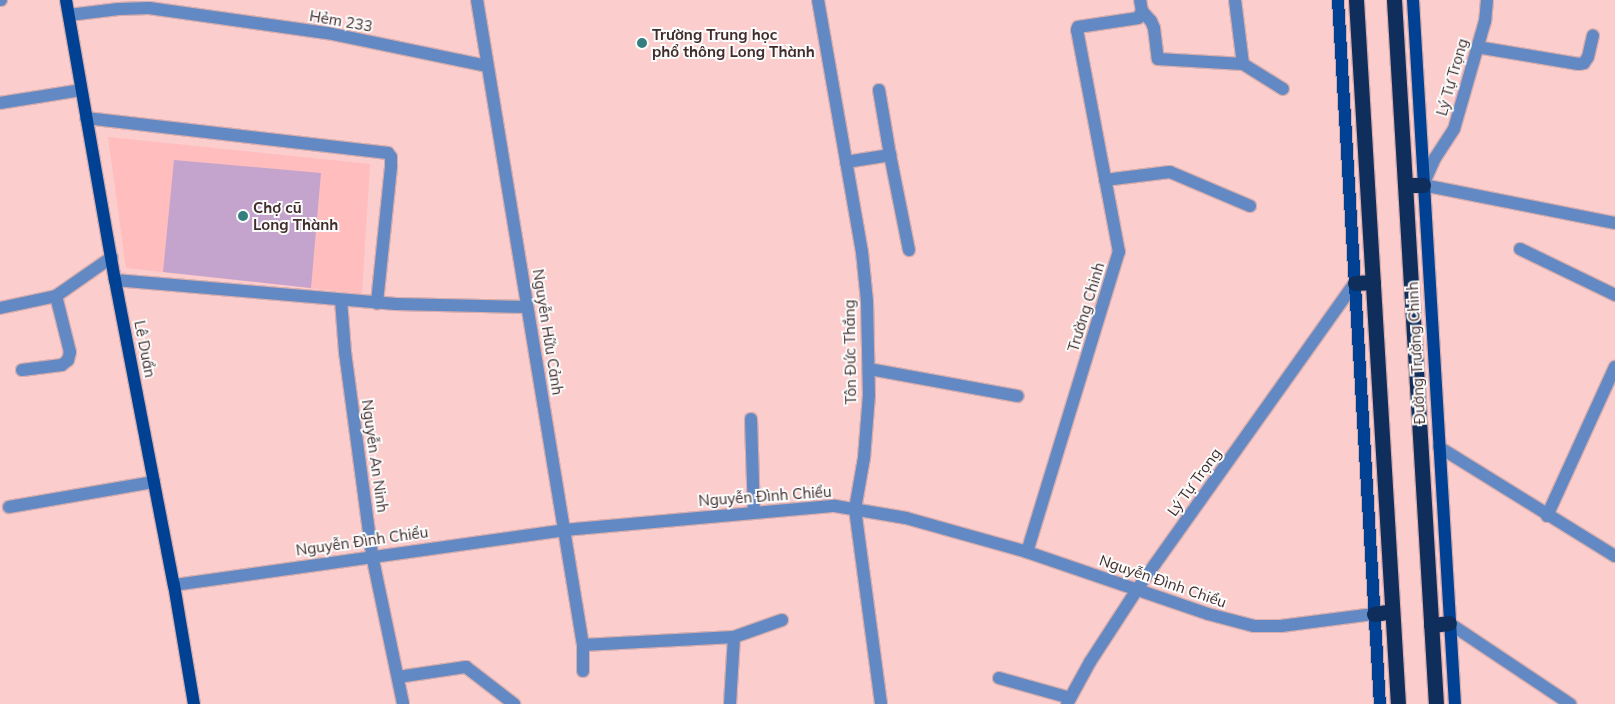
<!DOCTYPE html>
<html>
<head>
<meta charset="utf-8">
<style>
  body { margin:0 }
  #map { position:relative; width:1615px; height:704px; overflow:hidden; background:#fccdcd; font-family:Mulish,sans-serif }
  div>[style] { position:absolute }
  .built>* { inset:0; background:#ffbdbd }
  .building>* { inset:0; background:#c4a4cd }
  .roads { filter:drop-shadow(1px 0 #d7adad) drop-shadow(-1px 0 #d7adad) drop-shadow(0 1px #d7adad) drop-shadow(0 -1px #d7adad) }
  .minor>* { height:12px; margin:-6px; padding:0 6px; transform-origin:6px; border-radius:6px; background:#6289c3 }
  .major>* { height:12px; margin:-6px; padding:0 6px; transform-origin:6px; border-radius:6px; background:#004193 }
  .highway>* { height:15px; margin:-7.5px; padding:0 7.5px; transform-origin:7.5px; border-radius:7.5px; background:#102e5b }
  .dots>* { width:14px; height:14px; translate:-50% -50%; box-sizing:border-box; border:2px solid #fbfbfb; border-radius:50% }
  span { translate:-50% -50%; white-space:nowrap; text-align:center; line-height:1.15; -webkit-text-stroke:4px #fbfbfb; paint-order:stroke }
  .street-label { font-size:15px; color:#412b2b }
  .poi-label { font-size:15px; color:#412b2b; font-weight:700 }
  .left { translate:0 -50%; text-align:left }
</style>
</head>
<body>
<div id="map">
  <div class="built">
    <div style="clip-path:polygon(108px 137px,370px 164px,362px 294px,126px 268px)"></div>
  </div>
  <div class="building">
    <div style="clip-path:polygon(174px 160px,321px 173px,311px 288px,163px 272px)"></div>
  </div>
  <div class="roads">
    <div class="minor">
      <div style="left:0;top:0;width:1px"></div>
      <div style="left:477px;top:0;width:654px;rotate:80.67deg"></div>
      <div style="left:583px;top:645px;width:26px;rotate:90deg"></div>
      <div style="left:818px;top:0;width:256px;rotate:80.1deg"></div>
      <div style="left:862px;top:252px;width:49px;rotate:84.2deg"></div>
      <div style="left:867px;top:301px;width:94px;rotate:88.8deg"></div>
      <div style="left:869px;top:395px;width:63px;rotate:94.5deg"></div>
      <div style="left:864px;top:458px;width:52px;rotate:100deg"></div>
      <div style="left:855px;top:509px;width:197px;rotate:82.4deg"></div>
      <div style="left:1235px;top:0;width:64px;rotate:82.9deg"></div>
      <div style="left:1487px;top:0;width:21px;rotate:95deg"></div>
      <div style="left:1485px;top:21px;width:112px;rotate:106deg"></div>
      <div style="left:1454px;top:129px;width:35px;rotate:123deg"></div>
      <div style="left:1435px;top:158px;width:30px;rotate:114deg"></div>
      <div style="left:1423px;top:185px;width:196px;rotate:11.2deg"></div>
      <div style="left:1142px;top:11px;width:13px;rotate:48deg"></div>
      <div style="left:1151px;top:21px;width:8px;rotate:67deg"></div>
      <div style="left:1154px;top:28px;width:31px;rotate:83deg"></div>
      <div style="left:1158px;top:59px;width:85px;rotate:3.4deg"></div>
      <div style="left:1243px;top:64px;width:47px;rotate:32deg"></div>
      <div style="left:69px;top:15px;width:50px;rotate:-6.8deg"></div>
      <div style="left:119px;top:9px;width:30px;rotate:-2deg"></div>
      <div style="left:149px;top:8px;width:181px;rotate:8deg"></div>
      <div style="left:328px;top:33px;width:162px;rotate:11.7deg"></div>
      <div style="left:1477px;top:47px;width:103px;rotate:9.5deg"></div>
      <div style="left:1579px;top:64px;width:5px;rotate:-11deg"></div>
      <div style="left:1584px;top:63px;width:7px;rotate:-56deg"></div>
      <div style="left:1588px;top:57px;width:22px;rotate:-77deg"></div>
      <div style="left:879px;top:90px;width:66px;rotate:80.4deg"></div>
      <div style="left:0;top:103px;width:82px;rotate:-9.1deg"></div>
      <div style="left:86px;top:118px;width:304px;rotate:6.6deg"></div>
      <div style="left:388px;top:153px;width:5px;rotate:53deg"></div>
      <div style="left:391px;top:157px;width:10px;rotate:90deg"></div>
      <div style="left:391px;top:167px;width:137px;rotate:95.9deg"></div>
      <div style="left:846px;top:162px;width:45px;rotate:-9deg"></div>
      <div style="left:890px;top:155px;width:97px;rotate:78.7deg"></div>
      <div style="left:1105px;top:180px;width:65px;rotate:-7deg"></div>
      <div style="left:1170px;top:172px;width:87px;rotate:23deg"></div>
      <div style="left:1520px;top:249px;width:106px;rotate:25.8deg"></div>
      <div style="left:115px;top:280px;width:282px;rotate:4.9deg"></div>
      <div style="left:396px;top:304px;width:131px;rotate:1.3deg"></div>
      <div style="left:341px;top:300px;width:52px;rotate:85.6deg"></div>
      <div style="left:345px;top:352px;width:205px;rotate:82.4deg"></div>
      <div style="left:372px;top:555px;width:152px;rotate:78.2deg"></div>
      <div style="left:0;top:308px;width:57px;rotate:-12.1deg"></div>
      <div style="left:56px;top:296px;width:68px;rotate:-34.9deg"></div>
      <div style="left:869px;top:369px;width:151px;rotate:10.3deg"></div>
      <div style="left:22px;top:370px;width:40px;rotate:-7.1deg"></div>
      <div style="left:62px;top:365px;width:8px;rotate:-40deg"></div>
      <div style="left:68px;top:360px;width:8px;rotate:-76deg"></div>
      <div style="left:70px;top:352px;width:58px;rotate:-104deg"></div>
      <div style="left:751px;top:419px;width:93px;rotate:88.2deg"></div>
      <div style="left:1439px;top:447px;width:207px;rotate:31.8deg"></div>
      <div style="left:9px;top:507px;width:147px;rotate:-9.8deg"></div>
      <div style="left:1547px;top:516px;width:164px;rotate:-65.5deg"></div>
      <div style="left:1027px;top:552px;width:314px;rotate:-73deg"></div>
      <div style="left:1119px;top:252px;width:226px;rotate:-100.7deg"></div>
      <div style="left:1077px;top:30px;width:3px;rotate:-72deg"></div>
      <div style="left:1078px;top:27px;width:61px;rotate:-8.5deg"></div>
      <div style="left:1138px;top:18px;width:8px;rotate:-60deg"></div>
      <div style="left:1142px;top:11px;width:11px;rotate:-100deg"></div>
      <div style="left:174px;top:585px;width:394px;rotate:-8deg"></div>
      <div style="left:564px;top:530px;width:272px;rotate:-5.1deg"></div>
      <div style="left:835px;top:506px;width:72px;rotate:9.6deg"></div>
      <div style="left:906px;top:518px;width:126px;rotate:15.7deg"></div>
      <div style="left:1027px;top:552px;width:191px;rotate:18.9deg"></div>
      <div style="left:1208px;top:614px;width:48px;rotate:14.6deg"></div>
      <div style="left:1254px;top:626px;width:27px"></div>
      <div style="left:1281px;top:626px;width:94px;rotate:-7.4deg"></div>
      <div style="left:1449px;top:623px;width:146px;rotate:33.8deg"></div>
      <div style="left:583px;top:645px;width:151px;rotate:-3deg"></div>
      <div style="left:734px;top:637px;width:51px;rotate:-19.5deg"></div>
      <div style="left:398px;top:677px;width:69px;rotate:-8.4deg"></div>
      <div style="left:466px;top:667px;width:61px;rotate:37.6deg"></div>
      <div style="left:999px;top:678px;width:74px;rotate:15.7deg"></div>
      <div style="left:730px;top:704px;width:67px;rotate:-86.6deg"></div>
      <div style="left:1067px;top:704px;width:48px;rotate:-61.3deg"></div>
      <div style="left:1090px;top:662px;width:88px;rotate:-57deg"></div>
      <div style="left:1138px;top:588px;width:374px;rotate:-54.6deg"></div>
    </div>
    <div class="major">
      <div style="left:66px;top:0;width:284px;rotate:80.1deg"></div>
      <div style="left:115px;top:280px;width:311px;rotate:79.1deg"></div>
      <div style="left:174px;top:585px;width:121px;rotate:80.5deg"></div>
      <div style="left:1338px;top:0;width:705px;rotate:86.59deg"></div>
      <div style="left:1413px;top:0;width:705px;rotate:86.59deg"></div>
    </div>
    <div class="highway">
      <div style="left:1356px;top:0;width:705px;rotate:86.59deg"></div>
      <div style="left:1394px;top:0;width:705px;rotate:86.59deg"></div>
      <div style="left:1405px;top:185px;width:18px"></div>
      <div style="left:1355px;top:283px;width:18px;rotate:-3deg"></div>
      <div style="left:1374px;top:614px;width:18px;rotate:-9deg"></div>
      <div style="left:1431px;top:625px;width:18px;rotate:-6deg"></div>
    </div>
  </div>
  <div class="dots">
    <div style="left:642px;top:43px;background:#357e80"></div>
    <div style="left:243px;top:216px;background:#357e80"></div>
  </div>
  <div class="street-label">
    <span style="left:341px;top:21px;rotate:10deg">Hẻm 233</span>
    <span style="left:1452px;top:77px;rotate:-74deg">Lý Tự Trọng</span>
    <span style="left:1086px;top:307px;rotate:-73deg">Trường Chinh</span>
    <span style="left:548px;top:332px;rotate:81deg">Nguyễn Hữu Cảnh</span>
    <span style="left:145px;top:349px;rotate:79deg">Lê Duẩn</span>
    <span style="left:850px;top:352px;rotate:-91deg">Tôn Đức Thắng</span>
    <span style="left:1416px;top:353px;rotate:-93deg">Đường Trường Chinh</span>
    <span style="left:375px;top:456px;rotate:82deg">Nguyễn An Ninh</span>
    <span style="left:1194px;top:482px;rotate:-54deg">Lý Tự Trọng</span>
    <span style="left:765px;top:496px;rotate:-4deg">Nguyễn Đình Chiểu</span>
    <span style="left:362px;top:541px;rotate:-8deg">Nguyễn Đình Chiểu</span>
    <span style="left:1163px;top:581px;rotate:19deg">Nguyễn Đình Chiểu</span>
  </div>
  <div class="poi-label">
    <span class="left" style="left:652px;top:43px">Trường Trung học<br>phổ thông Long Thành</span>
    <span class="left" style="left:253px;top:216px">Chợ cũ<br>Long Thành</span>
  </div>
</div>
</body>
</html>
